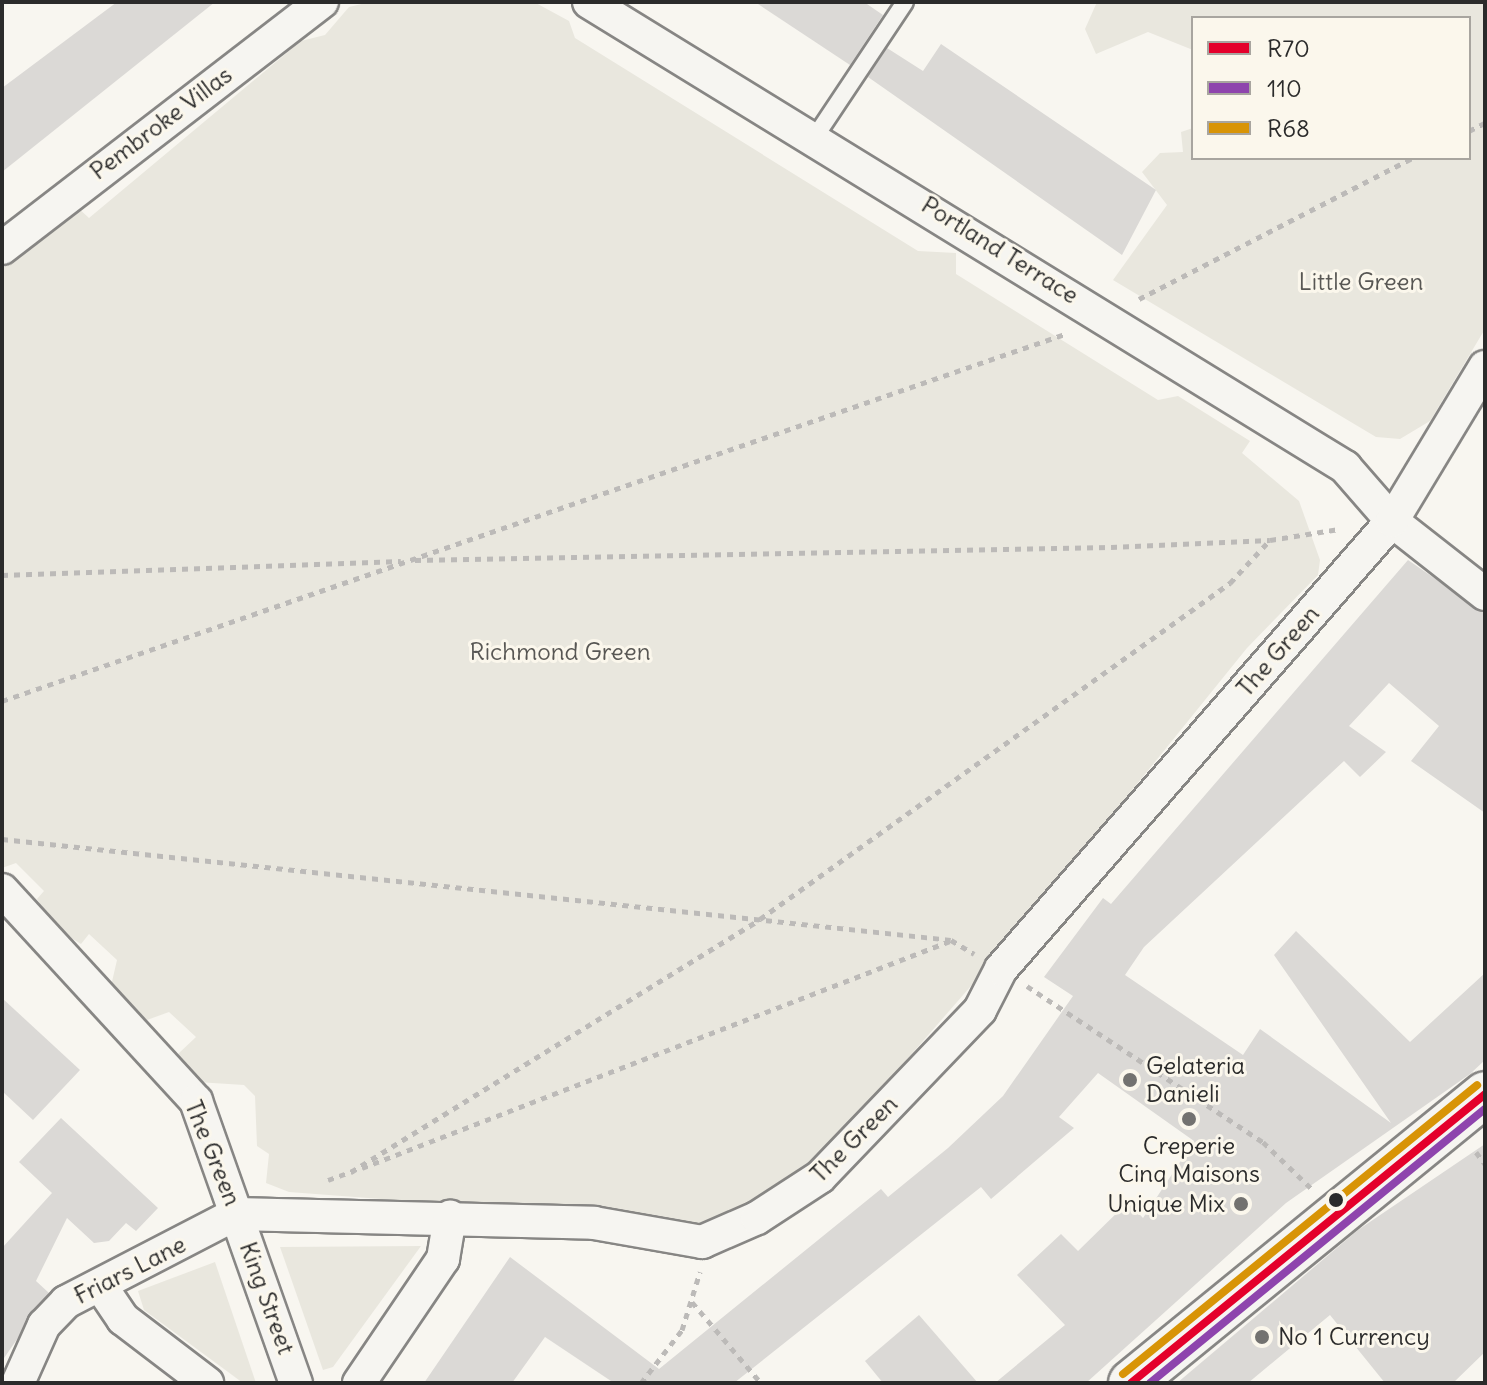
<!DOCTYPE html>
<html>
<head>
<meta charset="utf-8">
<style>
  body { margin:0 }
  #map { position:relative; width:1487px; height:1385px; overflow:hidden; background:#f8f6f0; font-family:Delius,sans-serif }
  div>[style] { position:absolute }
  .green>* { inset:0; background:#e9e7de }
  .building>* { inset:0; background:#dbd9d6 }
  .path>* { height:5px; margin-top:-2.5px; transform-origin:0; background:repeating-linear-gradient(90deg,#bcbab8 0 6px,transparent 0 12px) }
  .roads { filter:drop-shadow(2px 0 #878684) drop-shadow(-2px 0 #878684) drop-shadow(0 2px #878684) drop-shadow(0 -2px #878684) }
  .service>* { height:16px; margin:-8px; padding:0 8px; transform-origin:8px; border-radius:8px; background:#f6f5f1 }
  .minor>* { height:32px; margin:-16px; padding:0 16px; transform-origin:16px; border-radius:16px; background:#f6f5f1 }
  .primary>* { height:44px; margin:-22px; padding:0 22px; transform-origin:22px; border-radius:22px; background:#f6f5f1 }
  .bus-1>* { height:8px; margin:-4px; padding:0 4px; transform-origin:4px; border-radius:4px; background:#e4002b }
  .bus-2>* { height:8px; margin:-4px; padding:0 4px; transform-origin:4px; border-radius:4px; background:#8e44ad }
  .bus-3>* { height:8px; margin:-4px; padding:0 4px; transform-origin:4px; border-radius:4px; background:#d89406 }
  .dots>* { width:22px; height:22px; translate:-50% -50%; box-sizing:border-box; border:4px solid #fbf7ec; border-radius:50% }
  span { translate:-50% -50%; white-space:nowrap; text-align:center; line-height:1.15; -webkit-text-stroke:6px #fbf7ec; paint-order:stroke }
  .street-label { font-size:24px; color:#2b2b2b }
  .park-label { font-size:24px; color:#585754 }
  .poi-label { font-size:24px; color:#2b2b2b }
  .left { translate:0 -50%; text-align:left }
  .right { translate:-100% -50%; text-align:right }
  .frame { position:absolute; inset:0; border:4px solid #2b2b2b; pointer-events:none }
  .legend { position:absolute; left:1191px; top:16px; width:280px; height:144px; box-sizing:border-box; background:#fbf7ec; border:2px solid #a8a59f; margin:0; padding:10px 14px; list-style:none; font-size:24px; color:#2b2b2b }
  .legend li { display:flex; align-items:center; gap:16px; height:40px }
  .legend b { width:40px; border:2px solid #a8a59f }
</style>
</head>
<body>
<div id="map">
  <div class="green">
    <div style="clip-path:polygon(370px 2px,534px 2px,569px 21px,575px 38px,918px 251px,956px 253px,956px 274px,1158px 400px,1178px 396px,1250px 441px,1242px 453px,1299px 501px,1320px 560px,1318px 575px,1247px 648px,1011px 940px,815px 1165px,709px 1224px,289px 1192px,266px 1183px,269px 1154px,257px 1146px,255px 1096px,244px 1085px,197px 1082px,178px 1054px,196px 1037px,169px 1012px,147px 1020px,108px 999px,117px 960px,89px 934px,81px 944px,55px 928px,37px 899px,44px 891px,16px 863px,2px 868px,2px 262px,76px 206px,89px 218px,301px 41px,325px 35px,349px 7px)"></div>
    <div style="clip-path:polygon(1097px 2px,1485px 4px,1485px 329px,1430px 421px,1400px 439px,1376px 437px,1113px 280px,1167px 205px,1142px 172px,1160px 153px,1183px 152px,1181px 132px,1193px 128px,1193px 158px,1469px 158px,1469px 18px,1193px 18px,1193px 50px,1148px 32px,1096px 54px,1085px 29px)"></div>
    <div style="clip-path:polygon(421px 1246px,333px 1367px,323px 1370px,280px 1247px)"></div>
    <div style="clip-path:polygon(215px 1262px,256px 1383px,243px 1383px,144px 1310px,138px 1291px)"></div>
  </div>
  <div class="building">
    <div style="clip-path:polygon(117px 2px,215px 2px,2px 172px,2px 88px)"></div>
    <div style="clip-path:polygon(755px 2px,864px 2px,883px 15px,850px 65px)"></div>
    <div style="clip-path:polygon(941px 44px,1156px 190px,1122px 255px,868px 77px,887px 48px,923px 71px)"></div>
    <div style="clip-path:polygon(1408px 560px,1485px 613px,1485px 813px,1411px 761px,1439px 726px,1389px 683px,1349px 726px,1386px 752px,1360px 777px,1344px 761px,1144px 947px,1125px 975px,1243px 1055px,1260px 1029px,1391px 1123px,1274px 955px,1296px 931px,1410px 1042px,1485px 973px,1485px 1060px,1470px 1074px,1286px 1203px,1086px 1383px,995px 1383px,1065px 1325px,1017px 1275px,1061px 1234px,1078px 1251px,1128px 1202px,1143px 1218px,1194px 1141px,1098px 1073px,1059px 1117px,1074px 1128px,991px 1199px,981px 1187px,734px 1383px,614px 1383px,545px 1337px,512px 1383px,424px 1383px,510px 1257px,659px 1369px,881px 1189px,888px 1197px,948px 1148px,1003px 1096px,1073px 996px,1044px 977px,1103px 898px,1111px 904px)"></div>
    <div style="clip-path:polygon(2px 998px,80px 1070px,33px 1120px,2px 1091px)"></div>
    <div style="clip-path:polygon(61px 1118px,158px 1208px,136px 1231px,126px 1223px,109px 1241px,94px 1243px,67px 1218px,36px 1281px,49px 1293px,2px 1361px,2px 1248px,52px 1193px,19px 1162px)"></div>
    <div style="clip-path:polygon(1485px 1144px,1485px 1352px,1453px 1383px,1385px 1383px,1330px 1315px,1248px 1383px,1177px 1383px,1358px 1230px)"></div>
    <div style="clip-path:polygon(919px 1315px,978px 1383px,883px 1383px,865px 1361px)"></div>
  </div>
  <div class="path">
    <div style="left:1469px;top:131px;width:18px;rotate:-27deg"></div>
    <div style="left:1139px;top:299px;width:307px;rotate:-27.3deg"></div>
    <div style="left:415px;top:560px;width:696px;rotate:-1.07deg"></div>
    <div style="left:1111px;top:547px;width:159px;rotate:-2.5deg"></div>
    <div style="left:1270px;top:540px;width:70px;rotate:-9.1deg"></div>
    <div style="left:2px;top:575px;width:399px;rotate:-2deg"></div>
    <div style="left:2px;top:701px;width:1125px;rotate:-19.05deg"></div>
    <div style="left:2px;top:839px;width:954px;rotate:6.07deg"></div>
    <div style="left:951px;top:940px;width:27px;rotate:31deg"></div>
    <div style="left:1027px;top:986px;width:283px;rotate:33.5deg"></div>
    <div style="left:1263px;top:1142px;width:66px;rotate:43.8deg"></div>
    <div style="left:1476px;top:1152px;width:15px;rotate:53deg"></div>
    <div style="left:362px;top:1168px;width:630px;rotate:-21.11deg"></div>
    <div style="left:351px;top:1172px;width:481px;rotate:-31.7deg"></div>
    <div style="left:760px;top:919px;width:578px;rotate:-35.56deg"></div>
    <div style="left:1230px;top:583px;width:59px;rotate:-47.1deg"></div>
    <div style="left:328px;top:1180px;width:27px;rotate:-20deg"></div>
    <div style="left:692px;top:1302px;width:106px;rotate:49.6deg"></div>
    <div style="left:641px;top:1383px;width:67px;rotate:-52.3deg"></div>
    <div style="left:682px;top:1330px;width:61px;rotate:-72.8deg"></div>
  </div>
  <div class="roads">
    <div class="service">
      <div style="left:815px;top:137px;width:162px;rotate:-56.3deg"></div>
    </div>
    <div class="minor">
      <div style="left:589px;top:2px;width:888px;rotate:31.59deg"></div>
      <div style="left:1345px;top:467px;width:72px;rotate:49deg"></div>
      <div style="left:1392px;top:521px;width:118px;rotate:38.1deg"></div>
      <div style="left:2px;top:248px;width:404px;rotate:-37.6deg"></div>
      <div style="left:2px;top:890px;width:287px;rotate:47.4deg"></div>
      <div style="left:196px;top:1101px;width:299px;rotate:70.5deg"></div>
      <div style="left:236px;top:1214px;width:358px;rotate:1.4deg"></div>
      <div style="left:594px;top:1223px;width:110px;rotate:10deg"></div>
      <div style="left:702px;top:1242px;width:60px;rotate:-23.6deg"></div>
      <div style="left:757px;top:1218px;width:75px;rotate:-33.1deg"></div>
      <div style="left:820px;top:1177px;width:231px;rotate:-46.2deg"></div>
      <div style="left:980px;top:1010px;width:46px;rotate:-62.9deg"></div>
      <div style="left:1001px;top:969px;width:595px;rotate:-48.89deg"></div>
      <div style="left:1392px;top:521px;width:180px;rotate:-58.9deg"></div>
      <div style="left:100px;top:1285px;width:41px;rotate:55.9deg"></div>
      <div style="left:123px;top:1319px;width:106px;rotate:37.3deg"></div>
      <div style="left:18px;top:1383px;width:64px;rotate:-65.9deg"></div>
      <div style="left:44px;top:1325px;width:32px;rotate:-46deg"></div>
      <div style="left:66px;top:1302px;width:191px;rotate:-27.4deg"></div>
      <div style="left:359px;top:1383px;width:150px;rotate:-55.9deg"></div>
      <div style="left:443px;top:1259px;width:43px;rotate:-80.5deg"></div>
    </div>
    <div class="primary">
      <div style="left:1131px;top:1383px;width:457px;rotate:-39.2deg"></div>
    </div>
  </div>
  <div class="bus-1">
    <div style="left:1131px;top:1383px;width:457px;rotate:-39.2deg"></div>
  </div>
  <div class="bus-2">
    <div style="left:1150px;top:1383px;width:433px;rotate:-39.3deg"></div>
  </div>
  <div class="bus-3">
    <div style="left:1123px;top:1374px;width:457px;rotate:-39.2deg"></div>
  </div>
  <div class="dots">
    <div style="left:1130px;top:1080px;background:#737270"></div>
    <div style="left:1189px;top:1119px;background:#737270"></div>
    <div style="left:1336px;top:1200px;background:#2b2b2b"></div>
    <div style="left:1241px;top:1204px;background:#737270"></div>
    <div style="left:1262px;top:1337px;background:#737270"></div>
  </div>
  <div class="street-label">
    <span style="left:161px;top:123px;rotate:-37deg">Pembroke Villas</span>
    <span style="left:1000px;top:250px;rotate:32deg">Portland Terrace</span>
    <span style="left:1278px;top:651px;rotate:-49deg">The Green</span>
    <span style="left:854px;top:1139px;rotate:-45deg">The Green</span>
    <span style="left:213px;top:1153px;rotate:68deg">The Green</span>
    <span style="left:130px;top:1270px;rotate:-27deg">Friars Lane</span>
    <span style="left:267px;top:1298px;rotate:70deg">King Street</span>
  </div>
  <div class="park-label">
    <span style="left:1361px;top:282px">Little Green</span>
    <span style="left:560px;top:652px">Richmond Green</span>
  </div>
  <div class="poi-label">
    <span class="left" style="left:1146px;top:1080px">Gelateria<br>Danieli</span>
    <span style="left:1189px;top:1160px">Creperie<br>Cinq Maisons</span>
    <span class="right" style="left:1225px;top:1204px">Unique Mix</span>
    <span class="left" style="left:1278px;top:1337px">No 1 Currency</span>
  </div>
  <div class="frame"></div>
  <ul class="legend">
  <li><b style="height:10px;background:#e4002b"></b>R70</li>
  <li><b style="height:10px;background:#8e44ad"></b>110</li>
  <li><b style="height:10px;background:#d89406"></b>R68</li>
  </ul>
</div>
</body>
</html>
